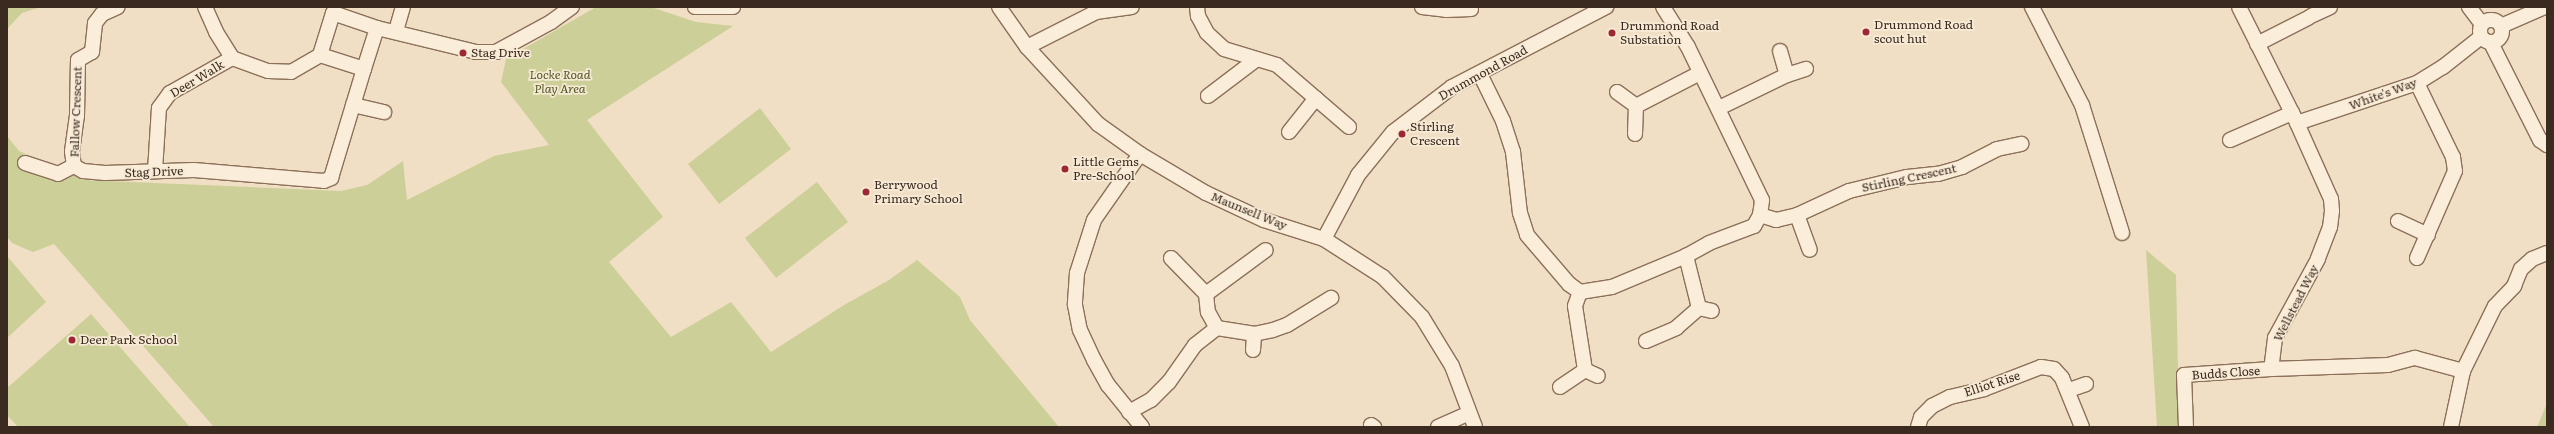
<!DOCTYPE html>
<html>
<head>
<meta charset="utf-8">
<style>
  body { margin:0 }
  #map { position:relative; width:2554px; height:434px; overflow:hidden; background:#f0dfc5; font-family:Literata,serif }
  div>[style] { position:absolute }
  .green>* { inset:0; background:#cdcf98 }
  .roads { filter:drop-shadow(1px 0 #8c705a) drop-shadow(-1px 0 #8c705a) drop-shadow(0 1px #8c705a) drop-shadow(0 -1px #8c705a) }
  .minor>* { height:14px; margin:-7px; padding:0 7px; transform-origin:7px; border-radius:7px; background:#faedd9 }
  .minor>.ring { margin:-7px; padding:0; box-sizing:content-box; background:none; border:14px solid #faedd9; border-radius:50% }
  .dots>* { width:11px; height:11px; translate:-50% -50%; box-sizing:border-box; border:2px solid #f7ead5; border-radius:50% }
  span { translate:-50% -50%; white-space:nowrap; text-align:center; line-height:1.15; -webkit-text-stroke:3.5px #f7ead5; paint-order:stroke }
  .poi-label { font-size:12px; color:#3b2a1f }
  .left { translate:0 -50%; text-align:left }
  .street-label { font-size:12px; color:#3b2a1f }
  .park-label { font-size:12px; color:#505825; font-style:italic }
  .frame { position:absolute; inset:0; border:8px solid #3b2a1f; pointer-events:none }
</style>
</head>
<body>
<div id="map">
  <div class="green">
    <div style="clip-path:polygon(7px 7px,41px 7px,22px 13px,7px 29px)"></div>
    <div style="clip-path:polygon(596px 7px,651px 7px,696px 22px,733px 26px,587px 120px,663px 217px,609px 262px,671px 337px,731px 302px,771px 352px,844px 305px,889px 280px,917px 260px,960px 297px,970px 320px,1059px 427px,214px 427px,54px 244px,33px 252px,12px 243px,7px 237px,7px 136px,19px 151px,84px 180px,341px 191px,367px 185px,403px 161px,407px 200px,494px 156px,549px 145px,501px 82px,506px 59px)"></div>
    <div style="clip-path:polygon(760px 108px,791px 149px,719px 204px,688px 164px)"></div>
    <div style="clip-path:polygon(817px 182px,848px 222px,776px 278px,745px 238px)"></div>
    <div style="clip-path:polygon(2146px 250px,2176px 275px,2179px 419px,2181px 427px,2157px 427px)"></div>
    <div style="clip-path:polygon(7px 256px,46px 302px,7px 338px)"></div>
    <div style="clip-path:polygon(91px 314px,190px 427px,18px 427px,7px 415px,7px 388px)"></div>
    <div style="clip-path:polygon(2547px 403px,2547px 427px,2537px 427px)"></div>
  </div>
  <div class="roads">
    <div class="minor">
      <div style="left:205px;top:7px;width:27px;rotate:66deg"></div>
      <div style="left:216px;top:32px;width:31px;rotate:58deg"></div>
      <div style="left:232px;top:58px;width:38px;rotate:20deg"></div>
      <div style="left:268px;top:71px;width:23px;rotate:2deg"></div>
      <div style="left:291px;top:72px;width:34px;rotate:-30deg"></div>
      <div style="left:695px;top:7px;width:38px"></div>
      <div style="left:999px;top:7px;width:49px;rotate:55deg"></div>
      <div style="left:1027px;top:47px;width:105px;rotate:47.3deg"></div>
      <div style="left:1098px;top:124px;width:52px;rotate:35.5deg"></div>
      <div style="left:1140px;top:154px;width:77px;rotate:30.6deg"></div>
      <div style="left:1206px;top:193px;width:64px;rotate:25deg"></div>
      <div style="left:1264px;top:220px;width:63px;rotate:17.6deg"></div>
      <div style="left:1324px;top:239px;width:70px;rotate:32.8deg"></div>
      <div style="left:1383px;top:277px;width:56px;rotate:45.7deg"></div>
      <div style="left:1422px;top:317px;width:57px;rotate:58.5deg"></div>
      <div style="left:1452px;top:366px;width:65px;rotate:69.3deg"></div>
      <div style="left:1197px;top:7px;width:9px;rotate:84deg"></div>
      <div style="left:1198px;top:16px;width:19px;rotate:62deg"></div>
      <div style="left:1207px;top:33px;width:23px;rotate:43deg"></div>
      <div style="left:1224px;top:49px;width:55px;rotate:16.8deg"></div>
      <div style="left:1277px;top:65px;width:95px;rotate:40.7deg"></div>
      <div style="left:1422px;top:7px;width:24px;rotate:7deg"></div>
      <div style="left:1446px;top:10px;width:25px;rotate:-2deg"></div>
      <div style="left:2032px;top:7px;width:110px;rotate:63deg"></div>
      <div style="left:2082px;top:105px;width:134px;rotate:72.6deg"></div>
      <div style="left:2239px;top:7px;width:130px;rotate:63.4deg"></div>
      <div style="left:2297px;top:123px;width:83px;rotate:65.9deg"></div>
      <div style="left:2331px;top:199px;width:12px;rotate:85deg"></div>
      <div style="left:2332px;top:211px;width:16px;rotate:97deg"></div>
      <div style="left:2330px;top:227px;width:34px;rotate:111deg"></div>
      <div style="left:2318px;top:259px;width:90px;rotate:118.6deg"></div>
      <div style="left:2275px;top:338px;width:31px;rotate:97deg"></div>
      <div style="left:2271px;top:369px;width:117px;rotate:-2deg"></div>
      <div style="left:2388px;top:365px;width:28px;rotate:-15deg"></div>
      <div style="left:2415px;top:358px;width:50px;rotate:15.2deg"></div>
      <div style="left:2469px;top:7px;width:21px;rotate:53deg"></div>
      <div style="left:333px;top:13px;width:46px;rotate:18.8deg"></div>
      <div style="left:377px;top:28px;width:43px;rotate:107.6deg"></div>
      <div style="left:364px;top:69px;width:46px;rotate:-162.3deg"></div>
      <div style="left:320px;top:55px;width:44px;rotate:-72.8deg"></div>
      <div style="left:2311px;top:16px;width:21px;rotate:-25deg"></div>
      <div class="ring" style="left:2480px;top:20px;width:8px;height:8px"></div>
      <div style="left:2501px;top:26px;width:48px;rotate:-23.4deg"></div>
      <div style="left:377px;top:28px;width:102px;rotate:13.6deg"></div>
      <div style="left:476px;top:52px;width:20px"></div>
      <div style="left:496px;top:52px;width:63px;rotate:-28.6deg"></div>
      <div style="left:551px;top:22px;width:26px;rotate:-36deg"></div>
      <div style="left:396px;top:31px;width:25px;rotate:-74deg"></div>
      <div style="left:2491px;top:43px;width:109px;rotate:63.2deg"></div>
      <div style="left:2540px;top:140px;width:9px;rotate:36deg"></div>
      <div style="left:2257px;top:44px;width:57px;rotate:-27deg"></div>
      <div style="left:1027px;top:47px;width:77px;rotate:-26.9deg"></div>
      <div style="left:1096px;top:12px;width:36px;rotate:-8deg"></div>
      <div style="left:1780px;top:51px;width:25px;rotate:74deg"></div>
      <div style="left:1480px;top:74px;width:52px;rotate:63.9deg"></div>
      <div style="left:1503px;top:121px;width:33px;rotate:72deg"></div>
      <div style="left:1513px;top:152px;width:61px;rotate:83.5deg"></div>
      <div style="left:1520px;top:213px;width:23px;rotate:72deg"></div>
      <div style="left:1527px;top:235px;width:65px;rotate:49.4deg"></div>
      <div style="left:1569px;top:284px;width:14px;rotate:36deg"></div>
      <div style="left:1580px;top:292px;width:32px;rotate:-9deg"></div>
      <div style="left:1612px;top:287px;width:80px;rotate:-22.7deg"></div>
      <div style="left:1686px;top:256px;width:26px;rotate:-29deg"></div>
      <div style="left:1709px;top:243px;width:48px;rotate:-20.7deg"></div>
      <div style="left:1754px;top:226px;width:13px;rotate:-61deg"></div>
      <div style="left:1760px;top:215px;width:15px;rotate:-82deg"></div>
      <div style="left:1762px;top:200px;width:170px;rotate:-115.8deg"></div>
      <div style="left:1688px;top:47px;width:47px;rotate:-122deg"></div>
      <div style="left:2417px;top:83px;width:82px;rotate:64.1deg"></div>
      <div style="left:2453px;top:157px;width:14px;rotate:82deg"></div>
      <div style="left:2455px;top:171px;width:95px;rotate:113.6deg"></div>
      <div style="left:1617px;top:92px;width:24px;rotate:36deg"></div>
      <div style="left:1208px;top:96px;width:61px;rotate:-37.1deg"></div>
      <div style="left:353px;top:105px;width:32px;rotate:13deg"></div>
      <div style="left:1719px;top:108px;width:76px;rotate:-25.9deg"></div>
      <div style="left:1787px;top:75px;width:20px;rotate:-18deg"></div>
      <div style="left:2297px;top:123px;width:126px;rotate:-18.4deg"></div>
      <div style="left:2417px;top:83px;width:31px;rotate:-32deg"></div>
      <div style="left:2443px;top:67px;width:48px;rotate:-38.3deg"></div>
      <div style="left:1289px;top:132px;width:43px;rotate:-51.5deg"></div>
      <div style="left:1635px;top:134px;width:28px;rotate:-88deg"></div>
      <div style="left:1636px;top:106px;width:72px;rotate:-27.3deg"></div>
      <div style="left:2230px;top:140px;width:68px;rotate:-23.5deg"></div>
      <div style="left:1140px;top:154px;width:80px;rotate:124.9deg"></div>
      <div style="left:1094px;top:220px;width:56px;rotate:107.8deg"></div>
      <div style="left:1077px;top:273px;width:32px;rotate:94deg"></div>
      <div style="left:1075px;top:305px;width:25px;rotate:79deg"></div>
      <div style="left:1080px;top:330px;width:33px;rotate:65deg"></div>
      <div style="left:1094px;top:360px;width:29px;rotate:61deg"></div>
      <div style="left:1108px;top:385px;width:54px;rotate:51deg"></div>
      <div style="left:25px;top:163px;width:35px;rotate:18deg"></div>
      <div style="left:58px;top:174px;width:18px;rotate:-27deg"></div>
      <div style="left:74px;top:166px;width:10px;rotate:29deg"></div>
      <div style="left:83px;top:171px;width:22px;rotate:5deg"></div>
      <div style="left:105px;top:173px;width:89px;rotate:-1.9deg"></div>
      <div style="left:194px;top:170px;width:130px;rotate:4.8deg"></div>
      <div style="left:324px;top:181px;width:8px;rotate:-23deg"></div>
      <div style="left:331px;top:178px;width:114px;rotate:-73.2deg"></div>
      <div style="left:74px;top:166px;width:15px;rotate:-98deg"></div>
      <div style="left:72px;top:151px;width:35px;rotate:-82deg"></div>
      <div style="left:77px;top:116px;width:56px;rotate:-89deg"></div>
      <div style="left:78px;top:60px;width:16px;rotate:-30deg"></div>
      <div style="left:92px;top:52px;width:29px;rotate:-84deg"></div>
      <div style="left:95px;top:23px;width:11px;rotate:-52deg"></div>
      <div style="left:102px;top:14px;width:17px;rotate:-24deg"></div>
      <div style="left:155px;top:171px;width:63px;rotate:-86.4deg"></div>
      <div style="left:159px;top:108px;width:19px;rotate:-54deg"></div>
      <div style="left:170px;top:93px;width:71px;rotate:-29.4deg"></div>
      <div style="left:1760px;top:215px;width:17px;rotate:17deg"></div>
      <div style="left:1776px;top:220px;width:22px;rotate:-13deg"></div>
      <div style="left:1797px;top:215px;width:57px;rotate:-24.8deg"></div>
      <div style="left:1849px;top:191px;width:60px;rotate:-13.6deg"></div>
      <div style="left:1907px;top:177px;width:31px;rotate:-6deg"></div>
      <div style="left:1938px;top:174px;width:25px;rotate:-16deg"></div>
      <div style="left:1962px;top:167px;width:39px;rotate:-27deg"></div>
      <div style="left:1997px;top:149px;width:25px;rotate:-12deg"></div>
      <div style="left:1797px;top:215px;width:37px;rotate:70deg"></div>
      <div style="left:2398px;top:221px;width:33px;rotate:25deg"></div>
      <div style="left:1324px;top:239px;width:72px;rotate:-62deg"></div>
      <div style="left:1358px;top:175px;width:55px;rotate:-50.9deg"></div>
      <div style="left:1393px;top:132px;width:74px;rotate:-37.3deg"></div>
      <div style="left:1452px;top:87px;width:174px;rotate:-27.5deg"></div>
      <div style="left:1171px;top:258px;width:50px;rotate:45.8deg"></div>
      <div style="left:1206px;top:294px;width:18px;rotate:84deg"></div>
      <div style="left:1208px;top:312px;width:18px;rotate:61deg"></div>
      <div style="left:1580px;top:292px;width:15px;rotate:110deg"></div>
      <div style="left:1575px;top:306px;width:65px;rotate:81.1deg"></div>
      <div style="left:1585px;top:370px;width:14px;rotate:25deg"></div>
      <div style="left:1206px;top:294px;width:74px;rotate:-36.3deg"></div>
      <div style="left:1699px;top:308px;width:13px;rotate:13deg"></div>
      <div style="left:1646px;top:341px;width:33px;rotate:-23deg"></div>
      <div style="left:1676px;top:328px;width:30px;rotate:-41deg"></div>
      <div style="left:1699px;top:308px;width:54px;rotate:-104deg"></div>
      <div style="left:1253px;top:350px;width:16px;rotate:-86deg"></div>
      <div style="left:1560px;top:387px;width:30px;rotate:-34deg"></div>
      <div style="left:2069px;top:390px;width:18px;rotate:-19deg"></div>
      <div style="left:1129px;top:412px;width:25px;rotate:-29deg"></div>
      <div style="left:1151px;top:400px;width:25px;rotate:-45deg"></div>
      <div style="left:1169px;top:382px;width:45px;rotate:-54.9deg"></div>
      <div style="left:1195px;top:345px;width:28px;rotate:-38deg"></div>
      <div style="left:1217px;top:328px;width:37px;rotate:9deg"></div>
      <div style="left:1254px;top:334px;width:19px;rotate:-12deg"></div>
      <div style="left:1273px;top:330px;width:15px;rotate:-20deg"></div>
      <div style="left:1287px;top:325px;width:52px;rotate:-31.5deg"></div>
      <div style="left:1371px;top:425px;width:4px;rotate:34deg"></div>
      <div style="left:1438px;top:427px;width:34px;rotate:-24deg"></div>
      <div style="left:1918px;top:427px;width:10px;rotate:-73deg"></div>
      <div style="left:1921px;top:417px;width:16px;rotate:-45deg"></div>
      <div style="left:1932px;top:406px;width:20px;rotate:-27deg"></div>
      <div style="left:1950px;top:397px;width:35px;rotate:-13deg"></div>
      <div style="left:1984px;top:389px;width:61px;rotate:-21.1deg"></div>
      <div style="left:2041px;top:367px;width:13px;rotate:9deg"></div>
      <div style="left:2054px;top:369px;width:12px;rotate:48deg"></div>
      <div style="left:2062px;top:378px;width:53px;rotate:67.8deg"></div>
      <div style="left:2186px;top:427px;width:52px;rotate:-92.2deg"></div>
      <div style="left:2184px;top:375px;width:87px;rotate:-3.9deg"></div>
      <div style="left:2451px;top:427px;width:57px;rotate:-77.9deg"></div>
      <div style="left:2463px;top:371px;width:72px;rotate:-63.8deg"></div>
      <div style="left:2495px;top:306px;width:28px;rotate:-46deg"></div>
      <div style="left:2514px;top:286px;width:18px;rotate:-68deg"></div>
      <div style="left:2521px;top:269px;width:15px;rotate:-42deg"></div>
      <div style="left:2532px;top:259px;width:16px;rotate:-22deg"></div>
    </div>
  </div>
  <div class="dots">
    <div style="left:1866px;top:32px;background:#9d2834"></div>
    <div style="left:1612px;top:33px;background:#9d2834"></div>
    <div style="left:463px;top:53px;background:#9d2834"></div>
    <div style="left:1402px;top:134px;background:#9d2834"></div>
    <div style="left:1065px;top:169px;background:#9d2834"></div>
    <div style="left:866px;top:192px;background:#9d2834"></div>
    <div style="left:72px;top:340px;background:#9d2834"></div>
  </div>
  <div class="poi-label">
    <span class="left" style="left:1874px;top:32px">Drummond Road<br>scout hut</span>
    <span class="left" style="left:1620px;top:33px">Drummond Road<br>Substation</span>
    <span class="left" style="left:471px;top:53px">Stag Drive</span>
    <span class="left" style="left:1410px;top:134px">Stirling<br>Crescent</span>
    <span class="left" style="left:1073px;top:169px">Little Gems<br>Pre-School</span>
    <span class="left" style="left:874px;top:192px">Berrywood<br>Primary School</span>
    <span class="left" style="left:80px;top:340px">Deer Park School</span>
  </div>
  <div class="street-label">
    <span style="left:1483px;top:73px;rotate:-29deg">Drummond Road</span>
    <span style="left:197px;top:79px;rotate:-31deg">Deer Walk</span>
    <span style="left:2383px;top:94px;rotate:-20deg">White's Way</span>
    <span style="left:76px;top:112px;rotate:-88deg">Fallow Crescent</span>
    <span style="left:154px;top:172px;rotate:-2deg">Stag Drive</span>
    <span style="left:1909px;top:178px;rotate:-12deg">Stirling Crescent</span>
    <span style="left:1249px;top:211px;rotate:22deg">Maunsell Way</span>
    <span style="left:2296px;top:303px;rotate:-63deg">Wellstead Way</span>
    <span style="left:2226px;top:373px;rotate:-4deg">Budds Close</span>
    <span style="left:1992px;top:384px;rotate:-18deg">Elliot Rise</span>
  </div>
  <div class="park-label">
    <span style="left:560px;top:82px">Locke Road<br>Play Area</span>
  </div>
  <div class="frame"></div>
</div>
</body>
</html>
